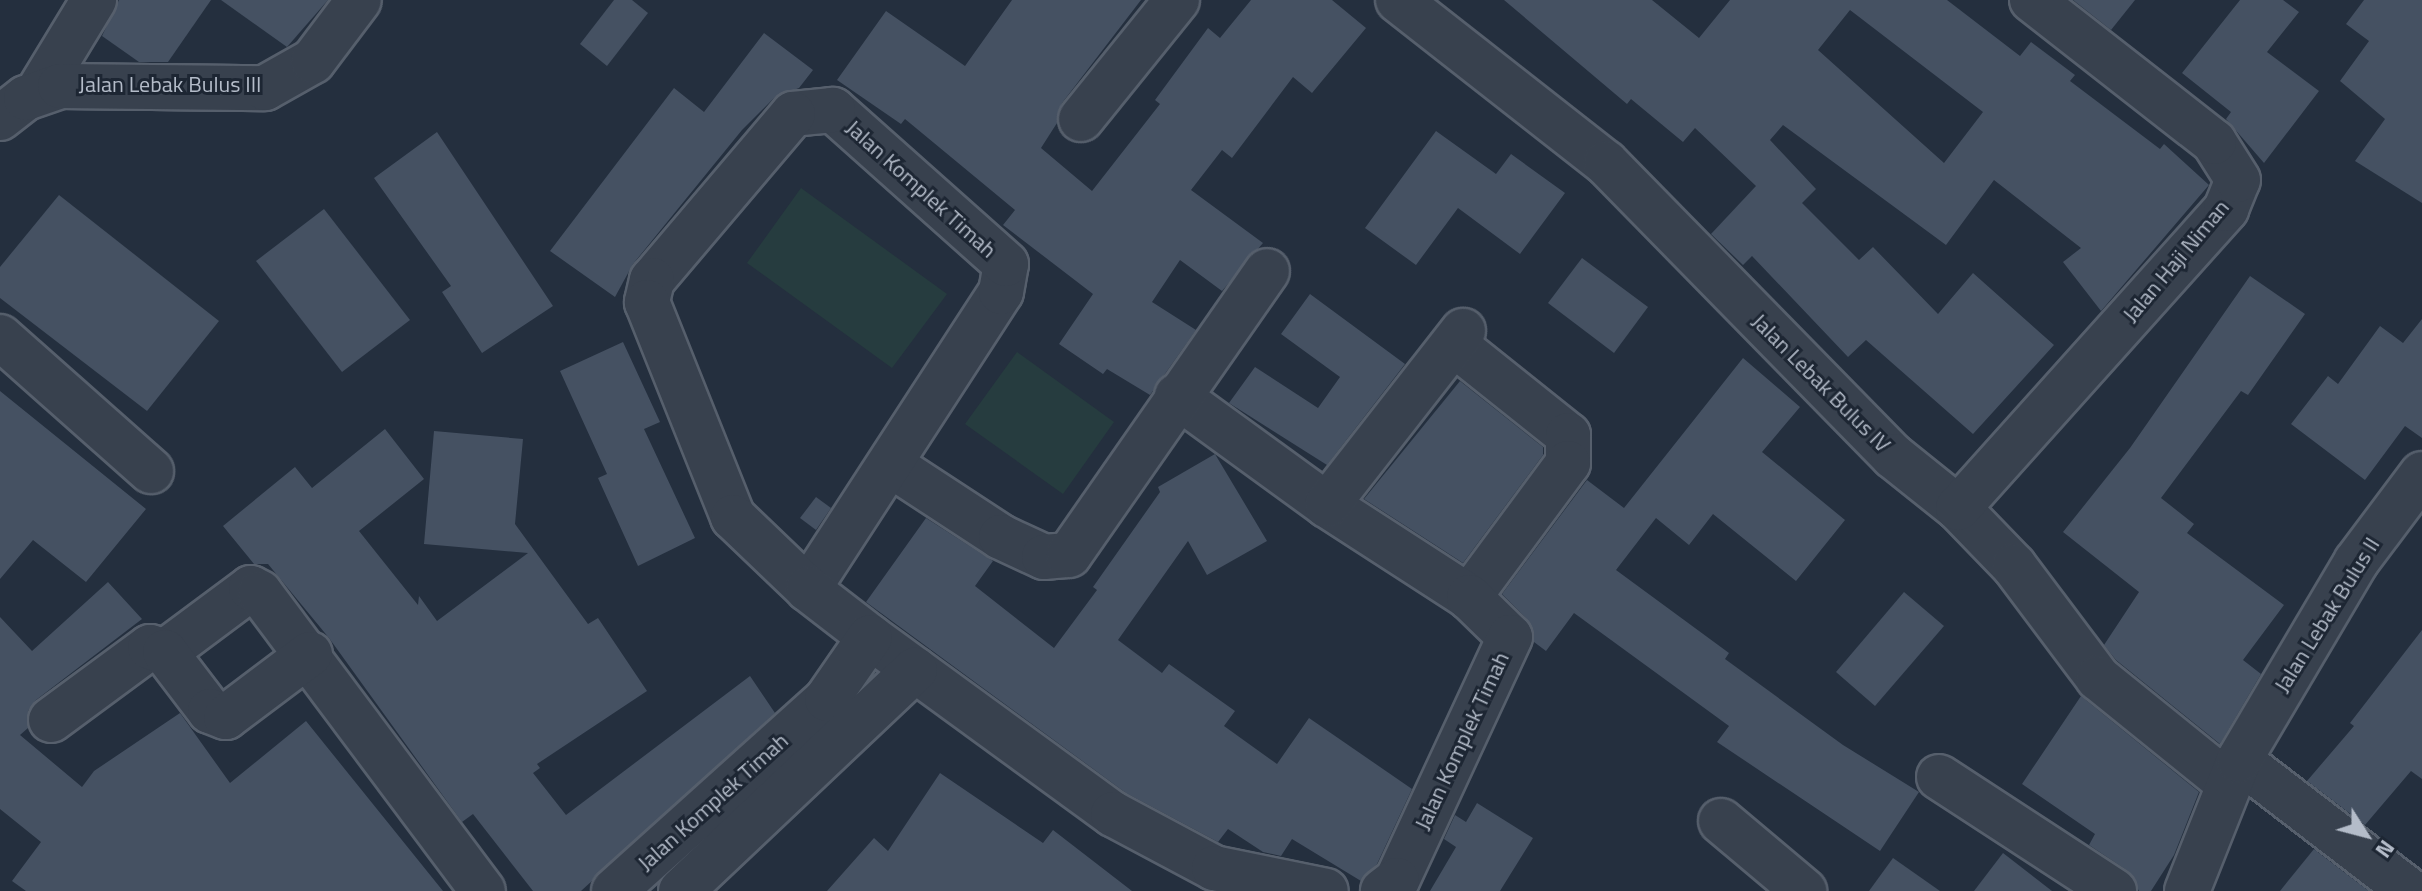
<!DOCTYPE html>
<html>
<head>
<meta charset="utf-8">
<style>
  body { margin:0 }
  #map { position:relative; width:2422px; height:891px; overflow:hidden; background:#242f3e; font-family:"Titillium Web",sans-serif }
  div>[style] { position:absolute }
  .green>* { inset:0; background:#263c3f }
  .building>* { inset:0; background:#455162 }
  .roads { filter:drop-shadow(2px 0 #565f6c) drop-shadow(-2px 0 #565f6c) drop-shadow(0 2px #565f6c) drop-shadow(0 -2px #565f6c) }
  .minor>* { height:44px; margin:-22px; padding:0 22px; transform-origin:22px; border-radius:22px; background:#38414e }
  span { translate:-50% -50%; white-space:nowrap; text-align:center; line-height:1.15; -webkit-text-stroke:6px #1d2633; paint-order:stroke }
  .street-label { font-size:22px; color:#b4bcc9 }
  .north { position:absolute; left:2326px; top:795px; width:80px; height:80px; -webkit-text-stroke:6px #1d2633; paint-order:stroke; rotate:126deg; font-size:22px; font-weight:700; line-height:32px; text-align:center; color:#b4bcc9 }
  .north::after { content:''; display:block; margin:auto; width:28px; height:36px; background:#b4bcc9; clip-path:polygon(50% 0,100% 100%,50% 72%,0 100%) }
</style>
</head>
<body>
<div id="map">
  <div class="green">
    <div style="clip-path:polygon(801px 188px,947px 294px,892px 368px,747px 263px)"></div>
    <div style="clip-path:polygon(1017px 352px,1114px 422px,1063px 494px,965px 424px)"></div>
  </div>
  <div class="building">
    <div style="clip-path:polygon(119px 0,211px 0,168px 62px,139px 62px,102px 36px)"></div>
    <div style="clip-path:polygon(221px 0,328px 0,287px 47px)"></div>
    <div style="clip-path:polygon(614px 0,632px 0,648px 13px,607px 66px,580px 44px)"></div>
    <div style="clip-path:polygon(1012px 0,1141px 0,1062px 103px,1057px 123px,1041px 148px,1092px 191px,1160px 104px,1155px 100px,1208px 28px,1220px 38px,1251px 0,1332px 0,1366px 28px,1312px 93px,1293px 77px,1232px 158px,1222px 150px,1191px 190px,1263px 243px,1222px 291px,1180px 260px,1152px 302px,1196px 330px,1150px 395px,1107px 369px,1103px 374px,1059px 344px,1093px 294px,1003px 225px,1015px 210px,905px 119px,901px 124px,837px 80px,886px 11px,965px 66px)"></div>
    <div style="clip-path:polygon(evenodd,1504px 0,1652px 0,1699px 38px,1730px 0,1947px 0,2020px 56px,2031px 42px,2075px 75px,2070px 81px,2160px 149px,2164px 144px,2209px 185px,2101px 311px,2063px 262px,2081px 248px,1994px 180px,1946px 245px,1783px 125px,1770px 140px,1816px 189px,1802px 203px,1859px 260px,1873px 247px,1938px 314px,1973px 273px,2054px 345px,1973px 434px,1866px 340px,1848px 357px,1752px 256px,1743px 265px,1711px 234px,1756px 186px,1695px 128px,1683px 142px,1631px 99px,1627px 104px,1504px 0,1850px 10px,1983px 112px,1944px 163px,1818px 50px,1850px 10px)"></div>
    <div style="clip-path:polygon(2073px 0,2135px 0,2111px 30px)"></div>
    <div style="clip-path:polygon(2240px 0,2283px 0,2299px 12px,2267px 52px,2319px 91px,2264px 163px,2226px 119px,2231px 112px,2182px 73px)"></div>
    <div style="clip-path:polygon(2364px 0,2422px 0,2422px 203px,2355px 161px,2385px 119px,2340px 81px,2369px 41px,2346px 24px)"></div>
    <div style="clip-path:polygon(764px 33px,813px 70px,799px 88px,775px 97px,742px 130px,633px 264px,615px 297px,550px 251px,674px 88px,704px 112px)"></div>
    <div style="clip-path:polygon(1436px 131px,1496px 174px,1511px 154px,1565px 193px,1520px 254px,1458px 208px,1416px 265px,1365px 228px)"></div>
    <div style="clip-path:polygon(437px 132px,553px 306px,482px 353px,442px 292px,451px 286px,374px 178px)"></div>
    <div style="clip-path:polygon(59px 195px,219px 321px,147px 411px,0 298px,0 267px)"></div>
    <div style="clip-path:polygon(324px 209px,410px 320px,342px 372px,256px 261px)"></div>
    <div style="clip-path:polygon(1582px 258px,1648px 307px,1614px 353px,1548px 303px)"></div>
    <div style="clip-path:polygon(2250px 276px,2305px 314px,2248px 395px,2241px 391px,2161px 498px,2194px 524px,2187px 533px,2284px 605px,2243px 660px,2261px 674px,2220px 744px,2116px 660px,2104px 645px,2139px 592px,2063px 532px,2130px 448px)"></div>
    <div style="clip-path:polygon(1310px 294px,1405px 364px,1327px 465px,1229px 403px,1255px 367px,1318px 408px,1340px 377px,1281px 334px)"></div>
    <div style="clip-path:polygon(2422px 319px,2422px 438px,2405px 426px,2365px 480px,2291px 424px,2328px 376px,2338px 384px,2380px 326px,2403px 343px)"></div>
    <div style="clip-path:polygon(623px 342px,660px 422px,644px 429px,695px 538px,638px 566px,598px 478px,607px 474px,560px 371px)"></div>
    <div style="clip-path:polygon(1743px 358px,1800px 407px,1762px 452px,1845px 520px,1796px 581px,1713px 514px,1689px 545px,1656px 518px,1616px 570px,1729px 653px,1725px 659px,1843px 745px,1919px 792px,1880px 851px,1717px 742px,1729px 726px,1574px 613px,1546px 651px,1534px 642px,1527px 619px,1502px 594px,1587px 480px,1624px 508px)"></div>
    <div style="clip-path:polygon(1460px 381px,1543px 447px,1543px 455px,1463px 563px,1364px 499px)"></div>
    <div style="clip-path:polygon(0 391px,146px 509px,86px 582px,33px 540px,0 579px)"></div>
    <div style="clip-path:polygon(385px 429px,424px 479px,359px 531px,418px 605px,419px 596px,437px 621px,528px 553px,424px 544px,434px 431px,523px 439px,515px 524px,588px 624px,598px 618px,647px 691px,537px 764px,540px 768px,533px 773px,566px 815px,750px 676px,775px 713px,581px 891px,533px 891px,473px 814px,462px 822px,329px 638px,268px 564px,254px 564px,223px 526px,295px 467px,312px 488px)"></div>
    <div style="clip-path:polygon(1215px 454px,1267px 541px,1207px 575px,1188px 541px,1118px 640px,1162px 673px,1169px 664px,1235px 711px,1224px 726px,1277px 764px,1309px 718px,1412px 789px,1377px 864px,1361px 881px,1292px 839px,1281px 856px,1263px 852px,1228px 829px,1218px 842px,1126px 793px,866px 602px,926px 518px,993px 561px,975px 586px,1054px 648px,1097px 590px,1093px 587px,1160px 492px,1158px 487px)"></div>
    <div style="clip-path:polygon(816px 497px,831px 508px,816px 530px,800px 518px)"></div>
    <div style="clip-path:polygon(108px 582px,142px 619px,36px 700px,28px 711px,28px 728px,20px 735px,82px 787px,94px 771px,180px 713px,230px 783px,306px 721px,443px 891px,26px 891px,12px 881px,41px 842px,0 809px,0 617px,32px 651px)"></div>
    <div style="clip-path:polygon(1904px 592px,1944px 626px,1875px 706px,1836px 672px)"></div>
    <div style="clip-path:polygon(2422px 630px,2422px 779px,2411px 771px,2365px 825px,2307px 781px,2354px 726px,2350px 723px)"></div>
    <div style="clip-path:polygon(2081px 696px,2199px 792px,2174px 855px,2151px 891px,2139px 891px,2128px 871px,2089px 845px,2095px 834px,2022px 784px)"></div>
    <div style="clip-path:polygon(940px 773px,1043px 843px,1053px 830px,1132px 891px,827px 891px,874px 838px,888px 851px)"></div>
    <div style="clip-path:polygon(1477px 803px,1533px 838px,1500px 891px,1430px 891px,1456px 847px,1444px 839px,1455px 815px,1466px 822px)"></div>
    <div style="clip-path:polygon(2314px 849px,2369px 891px,2280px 891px)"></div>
    <div style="clip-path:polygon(2003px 853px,2052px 891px,1974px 891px)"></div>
    <div style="clip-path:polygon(1893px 858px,1940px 891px,1869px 891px)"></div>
  </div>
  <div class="roads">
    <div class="minor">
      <div style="left:1398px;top:0;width:264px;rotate:38.1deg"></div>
      <div style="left:1606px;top:163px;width:410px;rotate:45.6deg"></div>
      <div style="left:1893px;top:456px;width:83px;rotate:38.7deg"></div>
      <div style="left:1958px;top:508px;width:81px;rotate:46deg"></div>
      <div style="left:2014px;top:566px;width:140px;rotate:53.1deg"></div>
      <div style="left:2098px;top:678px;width:166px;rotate:38.9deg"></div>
      <div style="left:38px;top:92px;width:108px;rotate:-58.7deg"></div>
      <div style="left:0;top:118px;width:33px;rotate:-38deg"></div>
      <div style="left:26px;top:98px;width:36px;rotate:-19deg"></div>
      <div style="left:60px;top:86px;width:205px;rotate:0.6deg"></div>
      <div style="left:265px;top:88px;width:55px;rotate:-29.4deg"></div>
      <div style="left:313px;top:61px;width:76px;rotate:-53deg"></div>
      <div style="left:1081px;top:119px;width:153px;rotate:-51.1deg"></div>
      <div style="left:0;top:337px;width:202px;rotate:41.6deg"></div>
      <div style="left:1454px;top:344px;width:146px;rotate:38.6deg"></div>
      <div style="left:1568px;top:435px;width:28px;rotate:90deg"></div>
      <div style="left:1568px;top:463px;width:167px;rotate:126.5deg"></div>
      <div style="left:1177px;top:396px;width:185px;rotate:36deg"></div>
      <div style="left:1327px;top:505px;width:169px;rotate:32.9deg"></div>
      <div style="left:1469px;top:597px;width:57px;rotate:44.3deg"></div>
      <div style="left:1510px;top:637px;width:268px;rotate:114.9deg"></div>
      <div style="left:1397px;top:880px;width:18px;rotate:142deg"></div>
      <div style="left:891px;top:465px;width:131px;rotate:33.2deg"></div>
      <div style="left:1001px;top:537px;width:47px;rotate:24.9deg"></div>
      <div style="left:1044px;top:557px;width:25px;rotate:-5deg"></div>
      <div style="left:1069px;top:555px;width:346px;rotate:-55.1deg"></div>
      <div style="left:1327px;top:505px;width:221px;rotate:-52deg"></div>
      <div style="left:1958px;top:508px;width:402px;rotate:-48.1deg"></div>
      <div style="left:2226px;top:209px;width:31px;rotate:-68deg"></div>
      <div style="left:2238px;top:180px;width:45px;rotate:-122.3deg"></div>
      <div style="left:2214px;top:142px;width:231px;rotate:-142deg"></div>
      <div style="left:808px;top:589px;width:354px;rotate:-57deg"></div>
      <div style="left:1001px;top:292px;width:28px;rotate:-80deg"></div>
      <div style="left:1006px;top:264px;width:232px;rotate:-138.3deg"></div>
      <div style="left:833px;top:110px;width:40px;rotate:174.3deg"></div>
      <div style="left:793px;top:114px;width:218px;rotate:130.3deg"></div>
      <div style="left:652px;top:280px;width:23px;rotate:103deg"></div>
      <div style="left:647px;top:302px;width:232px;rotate:68.2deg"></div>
      <div style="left:733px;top:517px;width:104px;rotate:43.8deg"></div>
      <div style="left:808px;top:589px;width:78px;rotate:37.7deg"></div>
      <div style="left:870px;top:637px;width:301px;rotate:36.1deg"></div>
      <div style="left:1113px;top:814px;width:115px;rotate:28.1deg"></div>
      <div style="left:1214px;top:868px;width:114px;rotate:11.6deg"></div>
      <div style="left:165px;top:652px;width:107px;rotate:-36.7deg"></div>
      <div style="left:251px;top:588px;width:10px;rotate:29deg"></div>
      <div style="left:260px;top:593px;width:372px;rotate:53.2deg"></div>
      <div style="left:51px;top:720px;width:123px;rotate:-36.4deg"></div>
      <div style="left:150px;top:647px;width:16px;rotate:18deg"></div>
      <div style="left:165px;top:652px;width:74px;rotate:52.7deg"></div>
      <div style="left:210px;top:711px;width:17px;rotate:21deg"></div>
      <div style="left:226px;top:717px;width:105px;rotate:-36.9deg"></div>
      <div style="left:2239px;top:760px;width:215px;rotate:37.5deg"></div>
      <div style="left:1939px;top:777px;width:209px;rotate:33.1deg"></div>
      <div style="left:1721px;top:821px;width:109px;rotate:40.1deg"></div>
      <div style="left:614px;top:891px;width:287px;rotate:-42deg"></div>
      <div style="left:827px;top:699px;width:75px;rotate:-55.3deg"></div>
      <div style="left:681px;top:891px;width:322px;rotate:-43.4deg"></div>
      <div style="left:2187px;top:891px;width:141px;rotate:-68.3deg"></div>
      <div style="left:2239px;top:760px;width:230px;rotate:-59.4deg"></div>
      <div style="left:2356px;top:562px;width:110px;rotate:-53.1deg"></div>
    </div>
  </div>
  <div class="street-label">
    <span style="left:170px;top:85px">Jalan Lebak Bulus III</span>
    <span style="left:921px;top:189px;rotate:42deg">Jalan Komplek Timah</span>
    <span style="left:2176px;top:261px;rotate:-50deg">Jalan Haji Niman</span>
    <span style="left:1821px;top:383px;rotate:45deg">Jalan Lebak Bulus IV</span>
    <span style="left:2327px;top:615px;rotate:-58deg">Jalan Lebak Bulus II</span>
    <span style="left:1462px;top:741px;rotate:-65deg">Jalan Komplek Timah</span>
    <span style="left:713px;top:802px;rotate:-42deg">Jalan Komplek Timah</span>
  </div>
  <div class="north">N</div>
</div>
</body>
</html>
